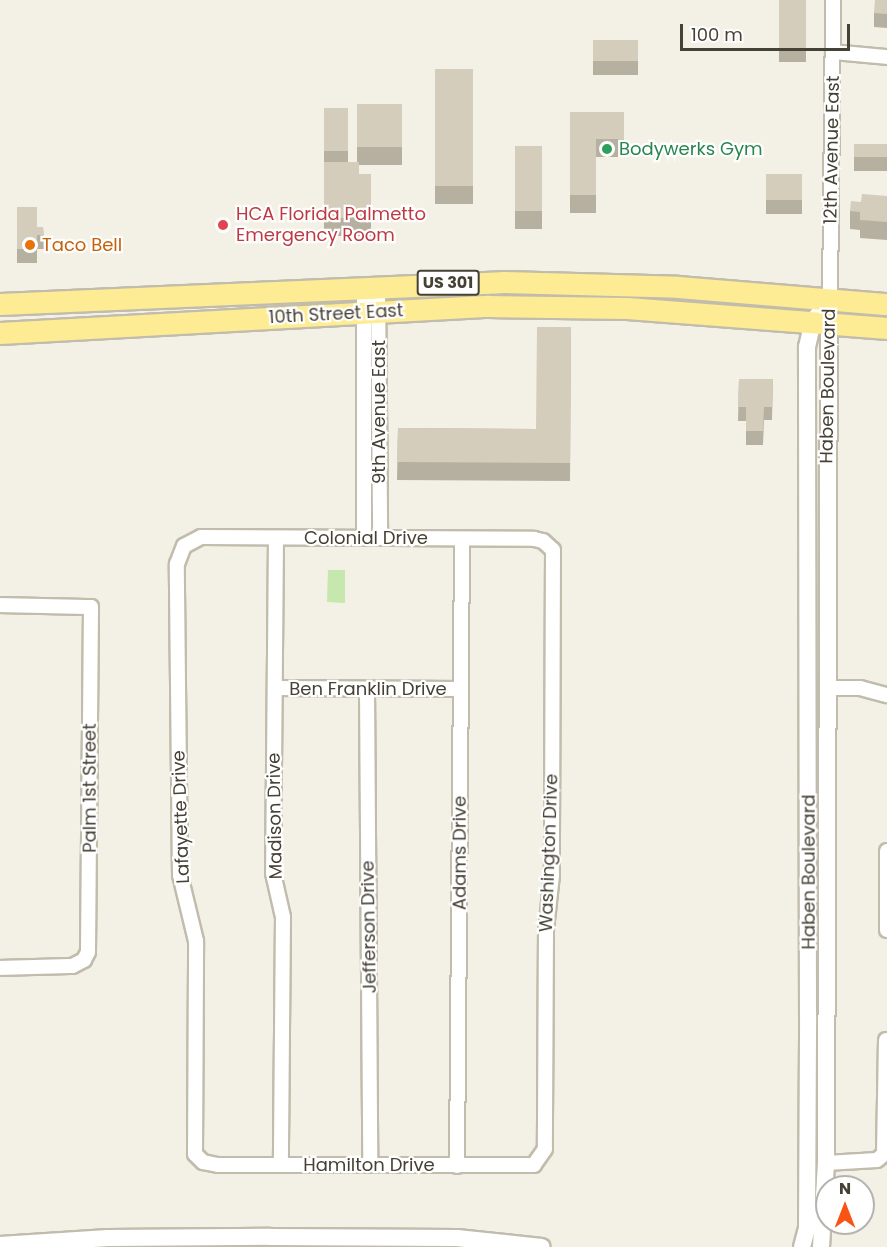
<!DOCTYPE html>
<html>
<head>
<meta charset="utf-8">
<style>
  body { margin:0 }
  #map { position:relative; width:887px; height:1247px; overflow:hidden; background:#f3f0e6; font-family:Poppins,sans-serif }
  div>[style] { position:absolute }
  .green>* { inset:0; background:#c6e7ae }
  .roads { filter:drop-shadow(2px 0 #c1bcab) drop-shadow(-2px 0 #c1bcab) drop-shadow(0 2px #c1bcab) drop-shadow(0 -2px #c1bcab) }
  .minor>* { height:14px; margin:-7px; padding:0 7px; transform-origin:7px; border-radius:7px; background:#fff }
  .tertiary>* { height:16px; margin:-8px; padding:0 8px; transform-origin:8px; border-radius:8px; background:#fff }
  .primary>* { height:21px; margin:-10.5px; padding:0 10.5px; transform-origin:10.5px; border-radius:10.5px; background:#feec94 }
  .wall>* { inset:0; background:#b6b0a1 }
  .building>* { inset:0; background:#d4cdbb }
  .dots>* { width:16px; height:16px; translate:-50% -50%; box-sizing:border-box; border:3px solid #fff; border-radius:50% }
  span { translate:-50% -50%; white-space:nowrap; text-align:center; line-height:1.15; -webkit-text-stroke:4.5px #fff; paint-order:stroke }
  .shield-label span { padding:2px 4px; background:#fff; border:2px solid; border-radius:4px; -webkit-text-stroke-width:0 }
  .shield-label { font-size:16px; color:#454135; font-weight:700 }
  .leisure-label { font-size:18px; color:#27864d }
  .left { translate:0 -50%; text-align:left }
  .street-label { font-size:18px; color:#454135 }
  .health-label { font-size:18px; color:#be3a42 }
  .food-label { font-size:18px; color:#c56008 }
  .north { position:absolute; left:815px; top:1175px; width:60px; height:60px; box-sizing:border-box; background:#fff; border:2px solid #b5b3ae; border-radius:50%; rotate:0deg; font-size:16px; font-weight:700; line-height:24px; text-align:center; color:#454135 }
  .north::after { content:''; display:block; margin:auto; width:21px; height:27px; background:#f95416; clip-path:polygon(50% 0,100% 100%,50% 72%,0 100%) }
  .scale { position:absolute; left:680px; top:24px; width:170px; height:27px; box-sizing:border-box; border:3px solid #454135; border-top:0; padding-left:8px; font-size:18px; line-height:21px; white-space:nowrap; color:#454135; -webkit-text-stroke:4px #fff; paint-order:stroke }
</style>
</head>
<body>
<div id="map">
  <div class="green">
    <div style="clip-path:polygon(328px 570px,345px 570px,345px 603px,327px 602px)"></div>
  </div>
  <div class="roads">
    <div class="minor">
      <div style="left:833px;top:52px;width:54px;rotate:5.3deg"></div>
      <div style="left:378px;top:286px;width:252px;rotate:89.5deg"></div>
      <div style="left:364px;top:287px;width:251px;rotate:90deg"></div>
      <div style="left:830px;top:299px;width:299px;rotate:-89.4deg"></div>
      <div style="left:201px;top:537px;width:333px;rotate:0.3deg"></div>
      <div style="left:534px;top:539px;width:9px;rotate:13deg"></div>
      <div style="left:543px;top:541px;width:13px;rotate:42deg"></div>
      <div style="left:553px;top:550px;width:325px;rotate:90.2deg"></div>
      <div style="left:552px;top:875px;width:54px;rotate:96.3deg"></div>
      <div style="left:546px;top:929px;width:220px;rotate:90.3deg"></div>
      <div style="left:545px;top:1149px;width:19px;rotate:125deg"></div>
      <div style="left:534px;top:1165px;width:316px;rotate:180deg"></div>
      <div style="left:218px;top:1165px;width:15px;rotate:-169deg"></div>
      <div style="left:203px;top:1162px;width:11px;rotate:-135deg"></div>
      <div style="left:195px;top:1154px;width:213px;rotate:-89.7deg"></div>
      <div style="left:196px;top:941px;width:68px;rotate:-103.6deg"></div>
      <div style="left:180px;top:875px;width:311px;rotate:-90.6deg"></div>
      <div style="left:177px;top:564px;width:19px;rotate:-69deg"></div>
      <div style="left:184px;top:546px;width:19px;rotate:-28deg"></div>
      <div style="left:276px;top:538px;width:335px;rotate:90.5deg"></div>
      <div style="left:273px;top:873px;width:45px;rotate:77.2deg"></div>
      <div style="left:283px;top:917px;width:248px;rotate:90.5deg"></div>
      <div style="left:0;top:605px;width:91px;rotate:1.3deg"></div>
      <div style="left:91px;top:607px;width:345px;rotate:90.5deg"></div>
      <div style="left:88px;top:952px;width:9px;rotate:117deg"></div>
      <div style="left:84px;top:960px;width:13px;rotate:153deg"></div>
      <div style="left:72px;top:966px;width:72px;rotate:178.4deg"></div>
      <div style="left:275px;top:688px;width:186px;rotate:0.3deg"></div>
      <div style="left:827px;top:688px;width:33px"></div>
      <div style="left:860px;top:688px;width:28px;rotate:15deg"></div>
      <div style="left:367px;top:689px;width:476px;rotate:89.6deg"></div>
      <div style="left:887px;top:851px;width:79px;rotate:90deg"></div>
      <div style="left:826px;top:1163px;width:51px;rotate:-3.4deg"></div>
      <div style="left:877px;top:1160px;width:9px;rotate:-41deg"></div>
      <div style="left:884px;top:1154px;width:114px;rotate:-89deg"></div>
      <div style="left:457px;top:1166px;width:627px;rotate:-89.54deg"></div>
    </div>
    <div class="tertiary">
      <div style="left:0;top:1245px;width:108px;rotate:-3.7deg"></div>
      <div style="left:108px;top:1238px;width:162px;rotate:-0.4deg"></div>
      <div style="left:270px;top:1237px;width:187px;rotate:0.3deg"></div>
      <div style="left:457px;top:1238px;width:85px;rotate:6deg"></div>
      <div style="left:802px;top:1247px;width:20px;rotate:-75deg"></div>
      <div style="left:807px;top:1228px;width:212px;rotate:-89.7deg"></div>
      <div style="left:808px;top:1016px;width:669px;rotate:-90.09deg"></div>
      <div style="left:807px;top:347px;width:27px;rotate:-77deg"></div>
      <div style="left:813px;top:321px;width:28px;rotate:-52deg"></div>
      <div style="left:821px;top:1247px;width:84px;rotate:-86.6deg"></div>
      <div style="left:826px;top:1163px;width:851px;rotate:-89.8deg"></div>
    </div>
    <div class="primary">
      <div style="left:0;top:304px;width:504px;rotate:-2.5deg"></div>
      <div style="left:504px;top:282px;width:174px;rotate:1.6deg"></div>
      <div style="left:678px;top:287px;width:210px;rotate:4.7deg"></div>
      <div style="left:0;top:333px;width:489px;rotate:-3.2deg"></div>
      <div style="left:488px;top:306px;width:139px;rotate:0.8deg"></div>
      <div style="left:627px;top:308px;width:261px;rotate:4.4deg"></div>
    </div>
  </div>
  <div class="wall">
    <div style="clip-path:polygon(779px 0,806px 0,806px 62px,779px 62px)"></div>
    <div style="clip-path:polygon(887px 0,887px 28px,874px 27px,874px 13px)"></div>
    <div style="clip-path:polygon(593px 40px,638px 40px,638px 75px,593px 75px)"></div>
    <div style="clip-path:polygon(435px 69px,473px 69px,473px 204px,435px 204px)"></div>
    <div style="clip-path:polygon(357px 104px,402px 104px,402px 165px,359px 165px,359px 174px,371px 174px,371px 236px,324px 236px,324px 108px,348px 108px,348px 162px,357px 162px)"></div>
    <div style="clip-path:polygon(570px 112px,624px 112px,624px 157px,596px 157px,596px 213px,570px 213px)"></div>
    <div style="clip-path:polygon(854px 144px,887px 144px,887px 171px,854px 171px)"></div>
    <div style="clip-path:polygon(515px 146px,542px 146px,542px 229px,515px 229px)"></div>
    <div style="clip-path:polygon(766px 174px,802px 174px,802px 214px,766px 214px)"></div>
    <div style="clip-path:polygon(887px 196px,887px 240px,860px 238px,860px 230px,850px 229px,850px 211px,861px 202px)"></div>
    <div style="clip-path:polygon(17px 207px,37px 227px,43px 227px,44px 249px,37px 249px,37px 263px,17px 263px)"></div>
    <div style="clip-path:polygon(571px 327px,570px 481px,397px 480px,398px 428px,536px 429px)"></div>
    <div style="clip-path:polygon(739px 379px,773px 379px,772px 420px,764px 420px,763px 445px,746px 445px,746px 421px,738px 421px)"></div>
  </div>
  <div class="building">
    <div style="clip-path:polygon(779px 0,806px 0,806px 48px,779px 48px)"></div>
    <div style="clip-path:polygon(875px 0,887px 0,887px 14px,874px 13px)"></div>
    <div style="clip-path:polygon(593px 40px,638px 40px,638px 61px,593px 61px)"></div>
    <div style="clip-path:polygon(435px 69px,473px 69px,473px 186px,435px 186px)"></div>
    <div style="clip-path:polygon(357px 104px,402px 104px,402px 147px,357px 147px)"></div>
    <div style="clip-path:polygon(324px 108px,348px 108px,348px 151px,324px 151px)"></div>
    <div style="clip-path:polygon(570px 112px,624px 112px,624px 139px,596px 139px,596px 195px,570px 195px)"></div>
    <div style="clip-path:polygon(854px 144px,887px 144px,887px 157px,854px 157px)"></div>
    <div style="clip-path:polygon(515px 146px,542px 146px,542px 211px,515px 211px)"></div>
    <div style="clip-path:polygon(324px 162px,359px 162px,359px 174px,371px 174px,371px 218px,324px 218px)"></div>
    <div style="clip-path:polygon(766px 174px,802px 174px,802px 200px,766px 200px)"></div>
    <div style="clip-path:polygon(862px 194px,887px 196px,887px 222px,860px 220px,860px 212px,850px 211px,851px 201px,861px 202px)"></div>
    <div style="clip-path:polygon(17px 207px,37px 207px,37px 227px,43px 227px,44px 235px,37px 235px,37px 249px,17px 249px)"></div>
    <div style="clip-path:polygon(537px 327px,571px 327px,570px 463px,397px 462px,398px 428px,536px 429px)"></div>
    <div style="clip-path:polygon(739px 379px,773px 379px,772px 407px,764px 407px,763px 431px,746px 431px,746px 407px,738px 407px)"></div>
  </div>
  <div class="dots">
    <div style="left:607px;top:149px;background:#2e9e5b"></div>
    <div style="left:223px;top:225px;background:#e0444e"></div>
    <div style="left:30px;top:245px;background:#e8710a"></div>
  </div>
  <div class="shield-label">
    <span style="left:448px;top:283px">US 301</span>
  </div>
  <div class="leisure-label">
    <span class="left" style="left:619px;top:149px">Bodywerks Gym</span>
  </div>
  <div class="street-label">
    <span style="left:832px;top:150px;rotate:-89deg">12th Avenue East</span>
    <span style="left:336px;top:314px;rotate:-3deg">10th Street East</span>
    <span style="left:828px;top:386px;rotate:-89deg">Haben Boulevard</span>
    <span style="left:379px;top:412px;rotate:-90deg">9th Avenue East</span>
    <span style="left:366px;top:538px">Colonial Drive</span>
    <span style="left:368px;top:689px">Ben Franklin Drive</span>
    <span style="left:90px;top:788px;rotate:-90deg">Palm 1st Street</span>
    <span style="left:275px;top:816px;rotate:-91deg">Madison Drive</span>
    <span style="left:181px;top:817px;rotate:-92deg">Lafayette Drive</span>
    <span style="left:460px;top:853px;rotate:-90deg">Adams Drive</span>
    <span style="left:549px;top:853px;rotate:-88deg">Washington Drive</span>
    <span style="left:809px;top:872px;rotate:-90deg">Haben Boulevard</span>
    <span style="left:369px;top:927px;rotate:-91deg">Jefferson Drive</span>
    <span style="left:369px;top:1165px">Hamilton Drive</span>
  </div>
  <div class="health-label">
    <span class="left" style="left:236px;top:225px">HCA Florida Palmetto<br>Emergency Room</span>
  </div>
  <div class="food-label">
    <span class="left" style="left:42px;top:245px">Taco Bell</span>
  </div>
  <div class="north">N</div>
  <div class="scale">100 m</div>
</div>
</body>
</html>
